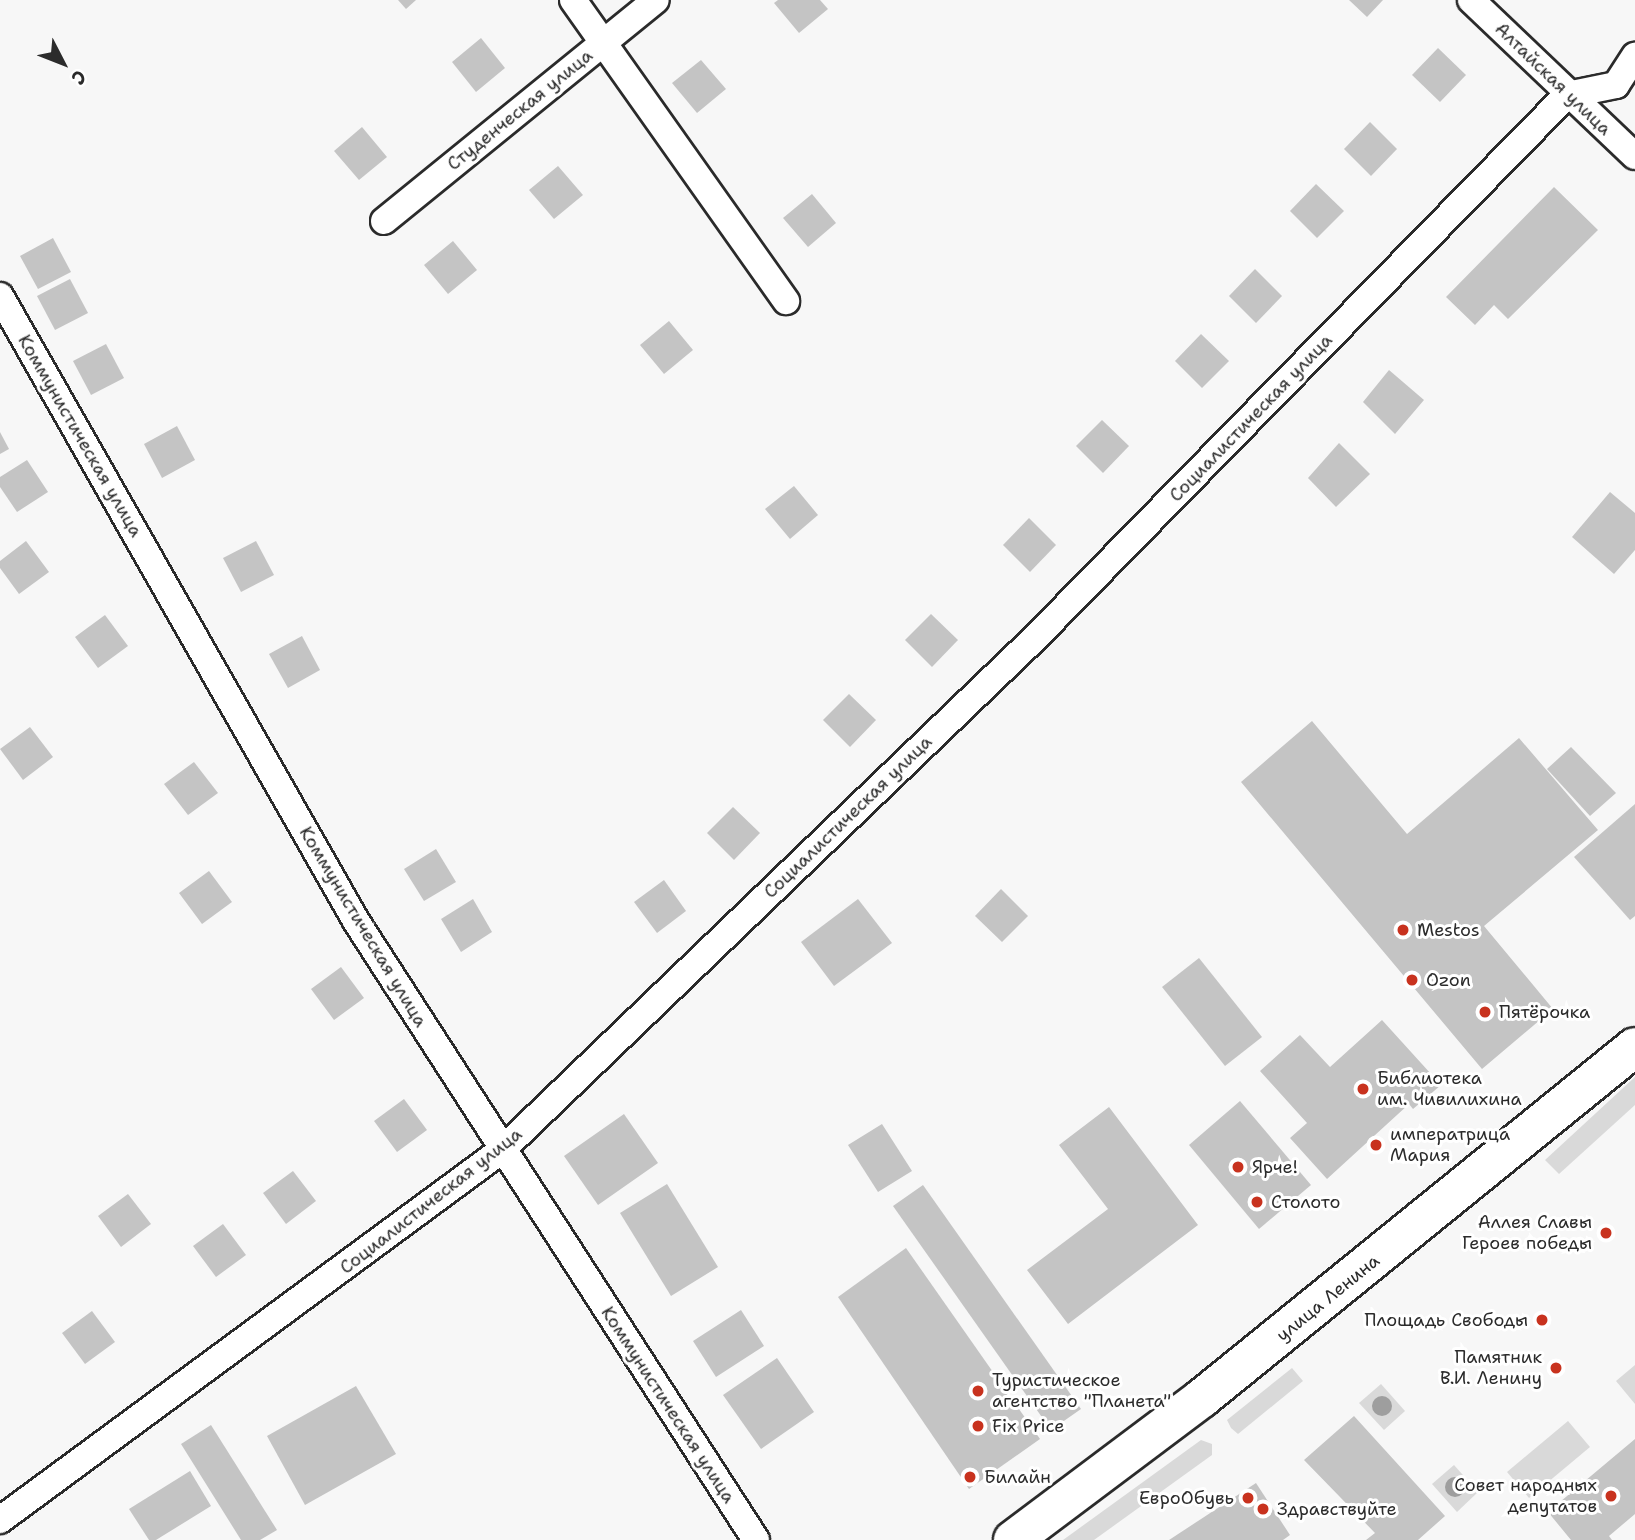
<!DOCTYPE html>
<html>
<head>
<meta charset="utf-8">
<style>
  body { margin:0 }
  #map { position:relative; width:1635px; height:1540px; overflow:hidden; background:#f7f7f7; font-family:"Shantell Sans",sans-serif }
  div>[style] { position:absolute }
  .green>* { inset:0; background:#d9d9d9 }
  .building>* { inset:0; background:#c4c4c4 }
  .roads { filter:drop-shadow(2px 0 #2b2b2b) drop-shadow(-2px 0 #2b2b2b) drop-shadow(0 2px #2b2b2b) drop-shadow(0 -2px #2b2b2b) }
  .street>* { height:26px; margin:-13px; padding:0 13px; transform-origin:13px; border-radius:13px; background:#fff }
  .secondary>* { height:38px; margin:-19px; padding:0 19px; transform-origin:19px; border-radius:19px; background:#fff }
  .trees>* { width:20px; height:20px; margin:-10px; border-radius:50%; background:#9e9e9e }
  .dots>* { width:19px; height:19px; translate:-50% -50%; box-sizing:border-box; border:4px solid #fff; border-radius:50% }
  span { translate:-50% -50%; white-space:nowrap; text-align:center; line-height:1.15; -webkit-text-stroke:6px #fff; paint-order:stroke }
  .street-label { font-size:18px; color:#2b2b2b }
  .poi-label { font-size:18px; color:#2b2b2b }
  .left { translate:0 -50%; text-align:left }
  .right { translate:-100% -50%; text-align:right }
  .north { position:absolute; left:28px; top:28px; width:70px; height:70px; -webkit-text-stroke:5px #fff; paint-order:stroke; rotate:132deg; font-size:19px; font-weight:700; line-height:28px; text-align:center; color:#2b2b2b }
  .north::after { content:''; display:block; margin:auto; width:24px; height:32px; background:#2b2b2b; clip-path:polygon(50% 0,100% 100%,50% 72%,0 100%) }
</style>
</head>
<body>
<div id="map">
  <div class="green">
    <div style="clip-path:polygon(1635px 1077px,1635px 1105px,1559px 1174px,1545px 1160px)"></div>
    <div style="clip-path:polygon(1635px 1365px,1635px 1404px,1616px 1381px)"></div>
    <div style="clip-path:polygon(1292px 1368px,1303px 1381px,1238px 1434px,1231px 1428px,1227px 1420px)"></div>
    <div style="clip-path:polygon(1381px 1384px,1405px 1411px,1384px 1430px,1359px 1403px)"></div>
    <div style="clip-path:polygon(1568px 1421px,1590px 1447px,1529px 1498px,1507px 1472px)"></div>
    <div style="clip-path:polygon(1201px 1440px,1212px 1444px,1212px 1455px,1094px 1540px,1063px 1540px)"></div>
    <div style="clip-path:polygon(1454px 1465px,1478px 1492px,1457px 1512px,1432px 1484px)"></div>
  </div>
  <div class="building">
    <div style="clip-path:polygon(398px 0,416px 0,406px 9px)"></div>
    <div style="clip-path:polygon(778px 0,820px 0,828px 9px,799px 33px,774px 3px)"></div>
    <div style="clip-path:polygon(1349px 0,1383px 0,1367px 17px)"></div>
    <div style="clip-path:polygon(481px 38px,505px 68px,476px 92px,452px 62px)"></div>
    <div style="clip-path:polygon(1438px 48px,1466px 75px,1440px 102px,1412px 75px)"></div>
    <div style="clip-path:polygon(701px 60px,726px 89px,697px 113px,672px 83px)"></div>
    <div style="clip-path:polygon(1370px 122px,1397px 149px,1371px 176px,1344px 149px)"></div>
    <div style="clip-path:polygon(362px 127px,387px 157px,359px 180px,334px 151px)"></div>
    <div style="clip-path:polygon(558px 166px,583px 195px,554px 219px,529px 190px)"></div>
    <div style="clip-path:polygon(1316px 184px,1344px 211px,1317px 238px,1290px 211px)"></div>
    <div style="clip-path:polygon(1554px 187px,1598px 230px,1508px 319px,1494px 305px,1475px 325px,1446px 297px)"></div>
    <div style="clip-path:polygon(812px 194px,836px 223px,808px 247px,783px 218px)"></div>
    <div style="clip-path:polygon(53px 238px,71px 272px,38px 289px,20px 256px)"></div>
    <div style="clip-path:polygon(453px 241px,477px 270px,448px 294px,424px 265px)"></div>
    <div style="clip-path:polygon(1255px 269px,1282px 296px,1256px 323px,1229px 296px)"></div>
    <div style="clip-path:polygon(70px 279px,88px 313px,55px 330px,37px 296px)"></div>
    <div style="clip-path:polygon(669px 321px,693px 350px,664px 374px,640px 345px)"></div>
    <div style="clip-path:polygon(1201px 334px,1229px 361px,1202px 388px,1175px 361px)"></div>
    <div style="clip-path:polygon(106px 344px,124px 378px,91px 395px,73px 361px)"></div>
    <div style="clip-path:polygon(1389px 370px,1424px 400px,1395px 434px,1363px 402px)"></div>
    <div style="clip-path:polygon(1102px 420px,1129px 446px,1103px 473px,1076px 446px)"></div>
    <div style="clip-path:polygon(177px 426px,195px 460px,162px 478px,144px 444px)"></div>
    <div style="clip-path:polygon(0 432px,9px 449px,0 454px)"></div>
    <div style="clip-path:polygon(1339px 443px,1370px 474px,1336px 507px,1308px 478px)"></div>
    <div style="clip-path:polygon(27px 460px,48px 492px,17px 512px,0 487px,0 477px)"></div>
    <div style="clip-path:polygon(794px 486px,818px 515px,790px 539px,765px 509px)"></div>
    <div style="clip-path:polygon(1610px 492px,1635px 513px,1635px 550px,1614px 574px,1572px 537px)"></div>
    <div style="clip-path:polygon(1029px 518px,1056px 545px,1030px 572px,1003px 545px)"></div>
    <div style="clip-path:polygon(26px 541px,49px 572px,19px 594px,0 568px,0 561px)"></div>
    <div style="clip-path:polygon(256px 541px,274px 575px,241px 592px,223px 558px)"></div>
    <div style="clip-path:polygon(931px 614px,958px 640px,932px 667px,905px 640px)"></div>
    <div style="clip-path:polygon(105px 615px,128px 646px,98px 668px,75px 637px)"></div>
    <div style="clip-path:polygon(302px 636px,320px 670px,288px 688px,269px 654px)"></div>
    <div style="clip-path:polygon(849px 694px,876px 720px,850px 747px,823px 720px)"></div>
    <div style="clip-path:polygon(1312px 721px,1407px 834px,1519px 738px,1598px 830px,1484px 926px,1553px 1009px,1482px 1069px,1241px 782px)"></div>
    <div style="clip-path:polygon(30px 727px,53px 757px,23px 780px,0 749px)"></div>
    <div style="clip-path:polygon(1571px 747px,1616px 793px,1590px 816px,1547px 769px)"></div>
    <div style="clip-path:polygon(194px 762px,218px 793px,188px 815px,164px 784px)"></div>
    <div style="clip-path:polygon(1635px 804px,1635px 916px,1630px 920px,1574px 857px)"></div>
    <div style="clip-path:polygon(733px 807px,760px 833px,734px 860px,707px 833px)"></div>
    <div style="clip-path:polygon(436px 849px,456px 882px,424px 901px,404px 869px)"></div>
    <div style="clip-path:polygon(209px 871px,232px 902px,202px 924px,179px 893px)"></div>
    <div style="clip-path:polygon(664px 880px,686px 911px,657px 933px,634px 902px)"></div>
    <div style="clip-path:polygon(1001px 889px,1028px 916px,1002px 942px,975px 916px)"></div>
    <div style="clip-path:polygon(473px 899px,492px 932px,461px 952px,441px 919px)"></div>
    <div style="clip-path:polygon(858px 899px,892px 943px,834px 986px,801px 942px)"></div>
    <div style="clip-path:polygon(1199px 958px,1262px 1037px,1225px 1066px,1162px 987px)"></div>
    <div style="clip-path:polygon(341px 967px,364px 998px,334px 1020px,311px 989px)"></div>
    <div style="clip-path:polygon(1382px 1020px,1441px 1085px,1413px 1109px,1409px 1104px,1327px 1179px,1290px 1138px,1307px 1123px,1260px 1071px,1300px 1035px,1330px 1067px)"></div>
    <div style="clip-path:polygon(404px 1099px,427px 1130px,397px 1152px,374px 1121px)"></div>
    <div style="clip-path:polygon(1240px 1101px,1311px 1185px,1259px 1229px,1189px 1145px)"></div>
    <div style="clip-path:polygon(1109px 1107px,1198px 1225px,1068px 1324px,1027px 1270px,1108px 1209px,1059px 1145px)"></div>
    <div style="clip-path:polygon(624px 1114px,658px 1163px,598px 1205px,564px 1156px)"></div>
    <div style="clip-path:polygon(882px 1124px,912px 1171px,878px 1192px,848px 1145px)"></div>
    <div style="clip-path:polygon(293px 1171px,316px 1201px,286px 1224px,263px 1193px)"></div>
    <div style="clip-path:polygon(667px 1184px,718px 1267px,671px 1296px,620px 1213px)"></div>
    <div style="clip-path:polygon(923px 1185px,1081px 1409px,1051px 1430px,893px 1206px)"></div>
    <div style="clip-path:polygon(128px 1194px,151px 1224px,121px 1247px,98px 1216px)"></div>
    <div style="clip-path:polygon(223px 1224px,246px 1255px,216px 1277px,193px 1246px)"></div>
    <div style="clip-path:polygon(906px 1248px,1040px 1439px,969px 1489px,838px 1297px)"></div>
    <div style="clip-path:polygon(741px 1310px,764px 1346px,716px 1377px,693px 1341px)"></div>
    <div style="clip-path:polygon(92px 1311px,115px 1342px,85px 1364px,62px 1333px)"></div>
    <div style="clip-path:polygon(777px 1358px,814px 1412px,761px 1449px,723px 1395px)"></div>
    <div style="clip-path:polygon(356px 1386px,396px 1454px,305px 1505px,267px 1436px)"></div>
    <div style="clip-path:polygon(1354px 1416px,1445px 1516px,1418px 1540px,1366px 1540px,1375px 1533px,1304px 1460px)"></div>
    <div style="clip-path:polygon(211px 1425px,277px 1530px,260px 1540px,241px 1540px,181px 1444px)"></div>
    <div style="clip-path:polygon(1635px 1439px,1635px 1514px,1609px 1536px,1612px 1540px,1571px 1540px,1548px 1512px)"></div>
    <div style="clip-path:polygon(190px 1471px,211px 1506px,156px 1540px,149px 1540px,129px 1509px)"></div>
    <div style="clip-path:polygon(1256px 1483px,1290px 1535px,1283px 1540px,1169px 1540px)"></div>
  </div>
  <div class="roads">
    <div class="street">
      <div style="left:573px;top:0;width:369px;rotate:54.7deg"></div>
      <div style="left:1471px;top:0;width:226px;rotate:43.6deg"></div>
      <div style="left:384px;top:221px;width:350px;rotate:-39.1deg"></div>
      <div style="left:0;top:296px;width:719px;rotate:60.33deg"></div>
      <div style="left:356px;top:921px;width:737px;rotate:57.13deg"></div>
      <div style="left:0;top:1520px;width:624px;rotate:-36.39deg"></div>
      <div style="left:502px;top:1150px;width:742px;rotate:-43.85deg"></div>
      <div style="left:1037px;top:636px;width:757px;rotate:-45.59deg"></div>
      <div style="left:1567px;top:95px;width:50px;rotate:-11.5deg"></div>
      <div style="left:1616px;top:85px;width:35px;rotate:-57deg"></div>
    </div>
    <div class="secondary">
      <div style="left:1013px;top:1540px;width:236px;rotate:-36.9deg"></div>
      <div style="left:1202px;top:1398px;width:557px;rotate:-39.03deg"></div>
    </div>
  </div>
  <div class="trees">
    <div style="left:1382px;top:1406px"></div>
    <div style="left:1455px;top:1487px"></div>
  </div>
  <div class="dots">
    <div style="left:1403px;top:930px;background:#c8321e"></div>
    <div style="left:1412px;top:980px;background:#c8321e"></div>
    <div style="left:1485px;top:1012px;background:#c8321e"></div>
    <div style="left:1363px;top:1089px;background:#c8321e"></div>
    <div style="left:1376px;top:1145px;background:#c8321e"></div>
    <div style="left:1238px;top:1167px;background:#c8321e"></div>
    <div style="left:1257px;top:1202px;background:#c8321e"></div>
    <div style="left:1606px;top:1233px;background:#c8321e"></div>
    <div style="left:1542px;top:1320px;background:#c8321e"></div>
    <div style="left:1556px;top:1368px;background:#c8321e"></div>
    <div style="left:978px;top:1391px;background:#c8321e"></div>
    <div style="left:978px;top:1426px;background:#c8321e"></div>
    <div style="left:970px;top:1477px;background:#c8321e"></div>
    <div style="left:1611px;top:1496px;background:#c8321e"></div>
    <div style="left:1248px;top:1498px;background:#c8321e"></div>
    <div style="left:1263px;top:1509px;background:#c8321e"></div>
  </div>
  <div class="street-label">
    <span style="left:1553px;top:79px;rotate:44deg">Алтайская улица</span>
    <span style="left:520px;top:110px;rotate:-39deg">Студенческая улица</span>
    <span style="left:1251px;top:418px;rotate:-46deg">Социалистическая улица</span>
    <span style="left:80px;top:436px;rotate:60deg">Коммунистическая улица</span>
    <span style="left:848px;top:817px;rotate:-44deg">Социалистическая улица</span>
    <span style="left:363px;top:927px;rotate:59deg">Коммунистическая улица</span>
    <span style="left:431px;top:1201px;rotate:-38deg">Социалистическая улица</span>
    <span style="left:1328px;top:1298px;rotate:-39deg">улица Ленина</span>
    <span style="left:668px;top:1405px;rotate:57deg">Коммунистическая улица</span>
  </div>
  <div class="poi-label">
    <span class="left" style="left:1417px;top:930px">Mestos</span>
    <span class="left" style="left:1426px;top:980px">Ozon</span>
    <span class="left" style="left:1499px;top:1012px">Пятёрочка</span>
    <span class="left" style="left:1377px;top:1089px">Библиотека<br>им. Чивилихина</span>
    <span class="left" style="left:1390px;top:1145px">императрица<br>Мария</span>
    <span class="left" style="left:1252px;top:1167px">Ярче!</span>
    <span class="left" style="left:1271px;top:1202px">Столото</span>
    <span class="right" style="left:1592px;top:1233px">Аллея Славы<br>Героев победы</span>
    <span class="right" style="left:1528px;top:1320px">Площадь Свободы</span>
    <span class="right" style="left:1542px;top:1368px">Памятник<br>В.И. Ленину</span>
    <span class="left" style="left:992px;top:1391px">Туристическое<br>агентство "Планета"</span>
    <span class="left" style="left:992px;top:1426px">Fix Price</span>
    <span class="left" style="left:984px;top:1477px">Билайн</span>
    <span class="right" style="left:1597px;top:1496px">Совет народных<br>депутатов</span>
    <span class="right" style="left:1234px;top:1498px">ЕвроОбувь</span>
    <span class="left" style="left:1277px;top:1509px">Здравствуйте</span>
  </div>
  <div class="north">С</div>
</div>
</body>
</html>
